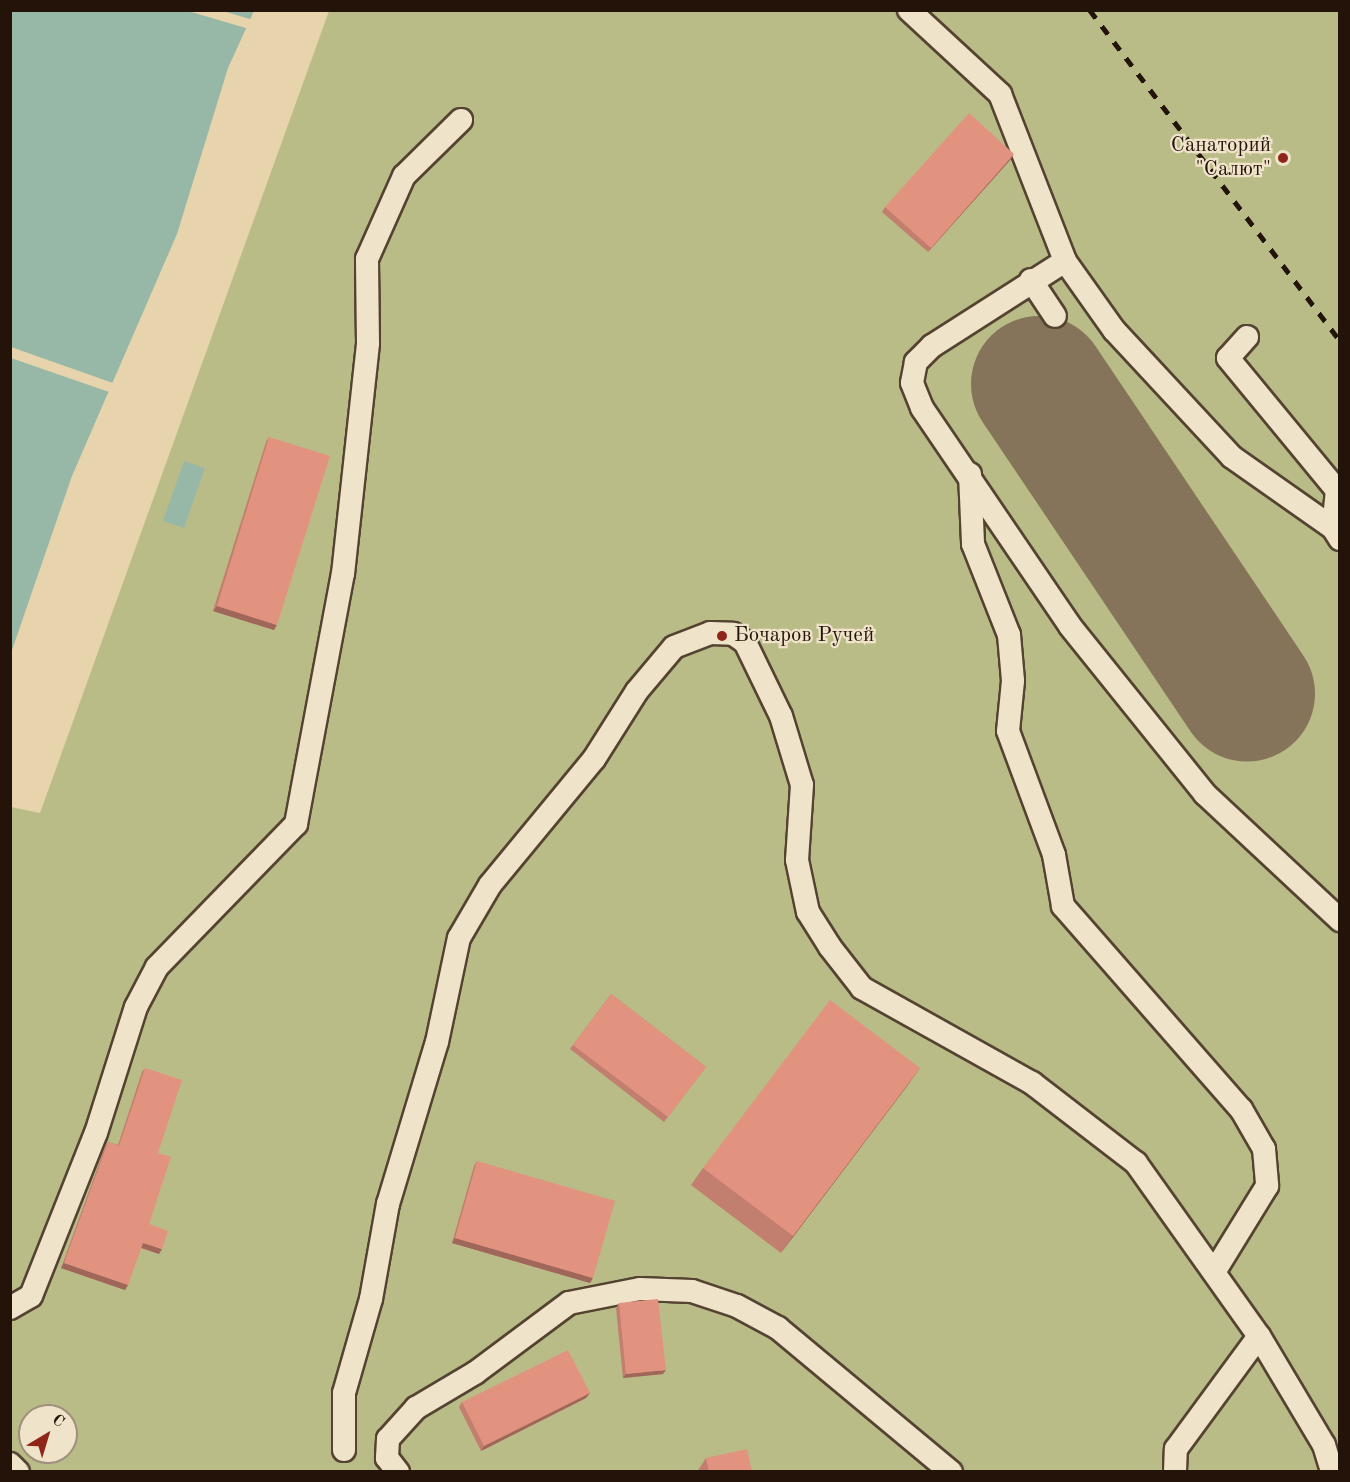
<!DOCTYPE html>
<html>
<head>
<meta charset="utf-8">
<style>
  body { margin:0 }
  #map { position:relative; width:1350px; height:1482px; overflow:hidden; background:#e7d4ac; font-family:"Old Standard TT",serif }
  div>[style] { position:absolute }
  .green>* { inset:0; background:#b9bc87 }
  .water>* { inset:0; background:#97b8a7 }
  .pier>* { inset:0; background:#e7d4ac }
  .runway>* { height:136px; margin:-68px; padding:0 68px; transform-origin:68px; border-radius:68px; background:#86745a }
  .roads { filter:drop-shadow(2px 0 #554332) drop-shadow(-2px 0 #554332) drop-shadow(0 2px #554332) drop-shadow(0 -2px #554332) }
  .minor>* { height:22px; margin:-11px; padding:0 11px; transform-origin:11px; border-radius:11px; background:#efe3c9 }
  .rail>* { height:4.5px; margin-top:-2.25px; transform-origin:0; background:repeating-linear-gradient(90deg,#241309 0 10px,transparent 0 20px) }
  .wall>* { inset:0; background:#c27e6e }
  .shaded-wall>* { inset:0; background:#9e675a }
  .building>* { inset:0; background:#e29380 }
  .dots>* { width:16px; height:16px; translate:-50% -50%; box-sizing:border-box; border:3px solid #efe3c9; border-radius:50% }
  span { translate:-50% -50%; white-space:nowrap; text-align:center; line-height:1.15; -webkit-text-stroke:4.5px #efe3c9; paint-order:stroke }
  .poi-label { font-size:21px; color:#241309 }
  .right { translate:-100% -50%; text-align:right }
  .left { translate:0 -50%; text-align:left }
  .frame { position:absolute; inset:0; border:12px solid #241309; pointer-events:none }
  .north { position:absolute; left:18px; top:1404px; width:60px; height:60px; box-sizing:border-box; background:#efe3c9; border:2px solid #9e907c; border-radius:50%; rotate:38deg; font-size:16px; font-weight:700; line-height:24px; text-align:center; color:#241309 }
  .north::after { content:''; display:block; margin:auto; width:21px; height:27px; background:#8f2418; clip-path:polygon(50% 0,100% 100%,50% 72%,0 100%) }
</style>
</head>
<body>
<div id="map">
  <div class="green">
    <div style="clip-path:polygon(evenodd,329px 11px,1339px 11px,1339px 1471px,11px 1472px,11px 807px,40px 813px,329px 11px,30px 1416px,66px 1416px,66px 1452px,30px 1452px,30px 1416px)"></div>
  </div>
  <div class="water">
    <div style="clip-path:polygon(11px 11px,254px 11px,228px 68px,177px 234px,72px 476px,11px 653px)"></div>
    <div style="clip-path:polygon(184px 461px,205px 468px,184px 528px,163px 521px)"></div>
  </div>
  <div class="pier">
    <div style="clip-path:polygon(188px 11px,223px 11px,253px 20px,249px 29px)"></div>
    <div style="clip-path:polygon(11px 347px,113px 383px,109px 392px,11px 358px)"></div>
  </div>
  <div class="runway">
    <div style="left:1039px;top:384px;width:373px;rotate:56.1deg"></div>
  </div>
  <div class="roads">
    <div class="minor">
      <div style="left:909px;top:10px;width:124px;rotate:42.7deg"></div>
      <div style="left:1000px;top:94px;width:179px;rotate:68.7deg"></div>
      <div style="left:1065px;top:261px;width:158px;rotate:147.4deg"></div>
      <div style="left:932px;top:346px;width:23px;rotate:135deg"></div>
      <div style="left:916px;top:362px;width:21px;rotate:101deg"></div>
      <div style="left:912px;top:383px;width:27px;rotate:68deg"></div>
      <div style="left:922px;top:408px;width:263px;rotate:55.8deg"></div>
      <div style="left:1070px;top:626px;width:216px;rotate:51.2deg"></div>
      <div style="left:1205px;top:794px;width:185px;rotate:43deg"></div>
      <div style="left:1065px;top:261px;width:85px;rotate:54.6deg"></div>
      <div style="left:1114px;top:330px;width:173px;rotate:47.1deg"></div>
      <div style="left:1232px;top:457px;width:123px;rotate:35.1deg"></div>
      <div style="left:1333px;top:528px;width:13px;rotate:58deg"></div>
      <div style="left:1031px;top:280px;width:43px;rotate:56.3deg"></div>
      <div style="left:1247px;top:337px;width:28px;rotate:132deg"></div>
      <div style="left:1228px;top:358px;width:171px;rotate:50.5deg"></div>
      <div style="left:1337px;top:490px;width:38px;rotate:96deg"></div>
      <div style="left:970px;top:474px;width:70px;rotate:87.5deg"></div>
      <div style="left:973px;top:544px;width:98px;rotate:68.4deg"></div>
      <div style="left:1009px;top:635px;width:46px;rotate:85deg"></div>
      <div style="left:1013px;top:681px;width:50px;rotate:95.7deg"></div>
      <div style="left:1008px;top:731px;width:132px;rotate:69.6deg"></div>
      <div style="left:1054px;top:855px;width:52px;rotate:80deg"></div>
      <div style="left:1063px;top:906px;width:270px;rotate:48.8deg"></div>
      <div style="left:1241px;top:1109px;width:46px;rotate:60.1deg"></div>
      <div style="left:1264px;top:1149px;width:37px;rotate:85deg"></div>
      <div style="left:1267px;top:1186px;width:97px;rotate:121.6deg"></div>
      <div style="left:10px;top:1308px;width:24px;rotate:-30deg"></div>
      <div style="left:31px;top:1296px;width:175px;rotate:-68.3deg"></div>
      <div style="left:96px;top:1133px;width:132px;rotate:-72.4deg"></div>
      <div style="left:136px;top:1007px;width:45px;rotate:-62.3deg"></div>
      <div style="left:157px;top:967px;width:199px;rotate:-45.8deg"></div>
      <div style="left:296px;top:824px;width:254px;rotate:-79.4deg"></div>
      <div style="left:343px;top:574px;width:232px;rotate:-83.8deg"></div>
      <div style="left:368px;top:343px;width:84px;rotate:-90.7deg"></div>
      <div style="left:367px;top:259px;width:91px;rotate:-66deg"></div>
      <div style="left:404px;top:176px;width:80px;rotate:-44.5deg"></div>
      <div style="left:344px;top:1450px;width:57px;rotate:-90deg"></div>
      <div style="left:344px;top:1393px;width:98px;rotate:-74deg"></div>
      <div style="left:371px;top:1299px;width:97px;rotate:-79.9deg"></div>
      <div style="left:388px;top:1204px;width:169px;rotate:-73.2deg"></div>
      <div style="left:437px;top:1042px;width:106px;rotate:-78.1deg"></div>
      <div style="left:459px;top:938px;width:61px;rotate:-59.7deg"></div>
      <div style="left:490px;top:885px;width:163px;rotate:-50.5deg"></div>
      <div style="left:594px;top:759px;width:80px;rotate:-57.7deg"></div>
      <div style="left:637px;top:691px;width:57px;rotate:-49.9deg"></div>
      <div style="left:674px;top:647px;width:39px;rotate:-21deg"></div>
      <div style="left:710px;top:633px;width:23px;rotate:2deg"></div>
      <div style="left:733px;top:634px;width:14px;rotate:34deg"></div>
      <div style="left:745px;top:642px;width:82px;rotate:64.1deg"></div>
      <div style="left:781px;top:716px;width:72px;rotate:73.1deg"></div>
      <div style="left:802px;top:785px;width:75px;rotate:93.8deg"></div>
      <div style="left:797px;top:860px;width:53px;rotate:78.1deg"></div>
      <div style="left:808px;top:912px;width:41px;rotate:57.8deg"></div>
      <div style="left:830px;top:947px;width:52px;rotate:52deg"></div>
      <div style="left:862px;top:988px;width:195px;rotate:29.2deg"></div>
      <div style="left:1032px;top:1083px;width:131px;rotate:37.6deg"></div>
      <div style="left:1136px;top:1163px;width:212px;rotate:54.6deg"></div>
      <div style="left:1259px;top:1336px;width:127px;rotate:59.2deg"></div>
      <div style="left:1324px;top:1445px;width:28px;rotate:73deg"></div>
      <div style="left:10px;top:1464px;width:11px;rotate:45deg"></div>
      <div style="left:398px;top:1472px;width:18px;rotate:-128deg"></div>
      <div style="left:387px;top:1458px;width:19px;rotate:-87deg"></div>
      <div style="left:388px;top:1439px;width:42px;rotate:-47.9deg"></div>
      <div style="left:416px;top:1408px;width:69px;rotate:-30.7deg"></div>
      <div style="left:475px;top:1373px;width:117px;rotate:-36.7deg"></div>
      <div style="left:569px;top:1303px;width:72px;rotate:-11.2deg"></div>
      <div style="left:640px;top:1289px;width:52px;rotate:2.2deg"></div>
      <div style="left:692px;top:1291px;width:47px;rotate:18.4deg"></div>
      <div style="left:737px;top:1306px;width:47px;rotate:28.2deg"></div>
      <div style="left:778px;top:1328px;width:225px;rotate:39.8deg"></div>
      <div style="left:1175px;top:1472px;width:23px;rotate:-88deg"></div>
      <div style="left:1176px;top:1449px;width:140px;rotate:-53.7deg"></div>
    </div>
  </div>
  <div class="rail">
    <div style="left:1090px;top:10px;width:415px;rotate:52.9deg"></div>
  </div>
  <div class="wall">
    <div style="clip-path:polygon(1011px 159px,928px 252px,882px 212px,885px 207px)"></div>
    <div style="clip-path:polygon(269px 437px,274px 630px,213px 611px,266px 442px)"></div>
    <div style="clip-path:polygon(611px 994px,706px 1067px,664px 1122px,570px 1049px)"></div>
    <div style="clip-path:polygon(145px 1068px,158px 1153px,149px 1224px,159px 1254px,141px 1248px,125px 1290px,61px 1268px,105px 1147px,108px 1142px,118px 1145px,142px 1072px)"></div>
    <div style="clip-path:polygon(920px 1068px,781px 1253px,691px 1185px,703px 1168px)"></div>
    <div style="clip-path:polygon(477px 1161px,590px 1283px,452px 1243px,474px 1166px)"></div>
    <div style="clip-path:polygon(619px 1303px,663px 1374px,623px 1378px,616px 1308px)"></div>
    <div style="clip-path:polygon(590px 1393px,586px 1398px,481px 1451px,459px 1407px,462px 1402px)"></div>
    <div style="clip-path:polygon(706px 1458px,752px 1472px,697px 1472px)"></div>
  </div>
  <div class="shaded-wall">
    <div style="clip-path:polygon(1014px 154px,1011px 159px,928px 252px,931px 248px)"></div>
    <div style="clip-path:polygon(217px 606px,277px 625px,274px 630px,213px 611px)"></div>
    <div style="clip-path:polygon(920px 1068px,908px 1085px,781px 1253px,793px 1236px)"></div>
    <div style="clip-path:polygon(455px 1238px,593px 1278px,590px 1283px,452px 1243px)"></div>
    <div style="clip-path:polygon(143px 1243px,162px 1249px,159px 1254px,139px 1247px)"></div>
    <div style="clip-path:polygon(64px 1263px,128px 1285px,125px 1290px,61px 1268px)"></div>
    <div style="clip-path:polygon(666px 1370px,663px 1374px,623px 1378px,626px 1374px)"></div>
    <div style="clip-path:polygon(590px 1393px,586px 1398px,481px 1451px,484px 1446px)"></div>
  </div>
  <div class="building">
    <div style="clip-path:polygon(969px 113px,1014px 154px,931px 248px,885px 207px)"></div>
    <div style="clip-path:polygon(269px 437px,330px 456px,277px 625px,217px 606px)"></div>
    <div style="clip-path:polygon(611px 994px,706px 1067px,668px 1117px,573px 1045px)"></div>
    <div style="clip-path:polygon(830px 1000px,920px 1068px,793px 1236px,703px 1168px)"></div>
    <div style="clip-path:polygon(145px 1068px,182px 1080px,158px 1153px,171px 1157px,149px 1224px,168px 1231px,162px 1249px,143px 1243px,128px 1285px,64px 1263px,108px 1142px,119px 1146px)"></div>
    <div style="clip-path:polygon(477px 1161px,615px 1201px,593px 1278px,455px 1238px)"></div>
    <div style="clip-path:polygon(658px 1299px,666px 1370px,626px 1374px,619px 1303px)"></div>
    <div style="clip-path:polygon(568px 1350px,590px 1393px,484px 1446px,462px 1402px)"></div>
    <div style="clip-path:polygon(747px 1449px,752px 1472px,709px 1472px,706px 1458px)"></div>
  </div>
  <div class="dots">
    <div style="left:1283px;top:158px;background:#8f2418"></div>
    <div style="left:722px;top:636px;background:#8f2418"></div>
  </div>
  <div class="poi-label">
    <span class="right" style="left:1271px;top:158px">Санаторий<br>"Салют"</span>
    <span class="left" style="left:734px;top:636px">Бочаров Ручей</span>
  </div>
  <div class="frame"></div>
  <div class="north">С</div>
</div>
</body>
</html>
